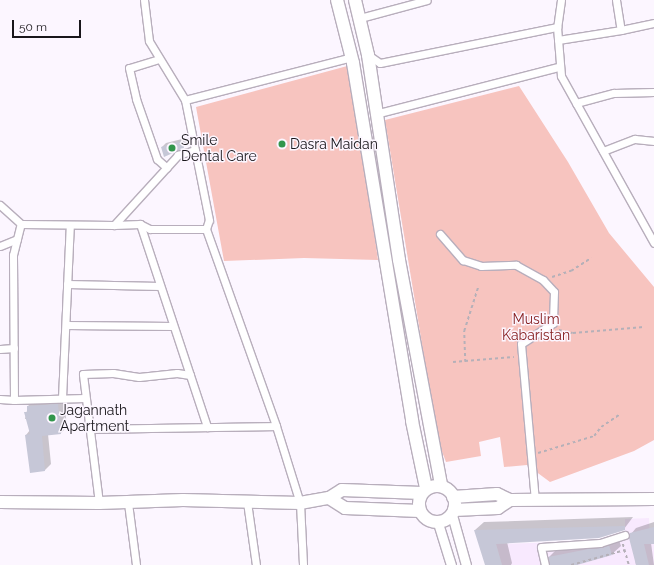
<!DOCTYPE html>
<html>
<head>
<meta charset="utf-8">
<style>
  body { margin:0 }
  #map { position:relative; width:654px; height:565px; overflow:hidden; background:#fcf6ff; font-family:Raleway,sans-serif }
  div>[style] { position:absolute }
  .built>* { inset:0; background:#f8e9fe }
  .green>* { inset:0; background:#f7c4bf }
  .shadow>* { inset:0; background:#0003 }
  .building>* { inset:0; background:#c6c7d7 }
  .path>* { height:1.5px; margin-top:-0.75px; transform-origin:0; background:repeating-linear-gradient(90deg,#b5b0b8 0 3px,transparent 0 6px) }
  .roads { filter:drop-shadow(1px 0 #b8aebc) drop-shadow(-1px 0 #b8aebc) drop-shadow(0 1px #b8aebc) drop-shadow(0 -1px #b8aebc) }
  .minor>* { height:7px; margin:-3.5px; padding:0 3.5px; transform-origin:3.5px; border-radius:3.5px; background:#fff }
  .tertiary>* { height:9px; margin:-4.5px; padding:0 4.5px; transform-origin:4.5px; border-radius:4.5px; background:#fff }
  .primary>* { height:12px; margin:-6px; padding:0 6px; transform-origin:6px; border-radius:6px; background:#fff }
  .primary>.ring { margin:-6px; padding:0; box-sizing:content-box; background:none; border:12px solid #fff; border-radius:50% }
  .dots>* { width:11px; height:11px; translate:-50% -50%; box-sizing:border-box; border:2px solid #fcf6ff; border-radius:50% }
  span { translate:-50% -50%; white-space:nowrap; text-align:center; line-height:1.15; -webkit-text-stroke:3px #fcf6ff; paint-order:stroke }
  .poi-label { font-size:14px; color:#19161b }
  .left { translate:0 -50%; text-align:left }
  .park-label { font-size:14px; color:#872022 }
  .scale { position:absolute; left:12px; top:20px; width:69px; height:18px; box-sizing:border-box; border:2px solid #19161b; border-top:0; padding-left:5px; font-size:12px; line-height:14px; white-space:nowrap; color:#19161b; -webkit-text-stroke:3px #fcf6ff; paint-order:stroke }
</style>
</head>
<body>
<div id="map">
  <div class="built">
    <div style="clip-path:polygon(649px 518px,650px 544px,654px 544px,654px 565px,502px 565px,496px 544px,595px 541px,625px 533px,625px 519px)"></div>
  </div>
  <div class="green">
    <div style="clip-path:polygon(351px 65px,378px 260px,304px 258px,224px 261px,196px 107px)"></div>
    <div style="clip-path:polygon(519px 86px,568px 162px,609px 233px,654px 287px,654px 440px,634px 451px,550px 482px,527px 465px,504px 467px,500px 437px,479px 442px,481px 456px,446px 462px,438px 441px,385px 120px)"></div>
  </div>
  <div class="shadow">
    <div style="clip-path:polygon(186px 138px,187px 143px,183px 147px,162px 147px,166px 143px)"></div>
    <div style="clip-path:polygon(64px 398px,67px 427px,61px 433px,48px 434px,51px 464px,45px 470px,31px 472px,26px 435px,30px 430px,29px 419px,25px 419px,28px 406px,34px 400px)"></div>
    <div style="clip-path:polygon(633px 517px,624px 529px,507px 542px,512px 563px,511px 565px,486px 565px,475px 530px,484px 522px)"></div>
    <div style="clip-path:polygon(654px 522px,654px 543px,651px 543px,654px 565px,636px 565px,631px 534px,636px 528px)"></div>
    <div style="clip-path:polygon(618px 537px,621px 546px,612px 554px,573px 565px,551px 565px,549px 557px,558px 548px)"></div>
  </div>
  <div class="building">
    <div style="clip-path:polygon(182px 141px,184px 148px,164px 157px,161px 147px)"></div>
    <div style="clip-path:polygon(58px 404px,61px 434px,42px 436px,45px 471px,30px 473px,25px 435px,30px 434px,24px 412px,27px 412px,27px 406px)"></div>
    <div style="clip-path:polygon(625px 526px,625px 530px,599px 538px,496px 544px,502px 565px,485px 565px,474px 530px)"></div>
    <div style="clip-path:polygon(654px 527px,654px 544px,644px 544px,649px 565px,636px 565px,629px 538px,630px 533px)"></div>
    <div style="clip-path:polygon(609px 545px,612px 555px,577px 565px,550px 565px,548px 557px)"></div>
  </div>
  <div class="path">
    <div style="left:552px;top:277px;width:20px;rotate:-18deg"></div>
    <div style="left:571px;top:271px;width:24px;rotate:-33deg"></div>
    <div style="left:559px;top:330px;width:14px;rotate:12deg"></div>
    <div style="left:573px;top:333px;width:71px;rotate:-4.8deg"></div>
    <div style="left:453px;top:362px;width:61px;rotate:-4.7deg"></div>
    <div style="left:465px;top:362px;width:31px;rotate:-92deg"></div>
    <div style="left:464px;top:331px;width:46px;rotate:-72.3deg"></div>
    <div style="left:538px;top:453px;width:59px;rotate:-16.9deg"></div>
    <div style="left:594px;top:436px;width:11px;rotate:-52deg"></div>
    <div style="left:601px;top:427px;width:22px;rotate:-34deg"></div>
    <div style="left:623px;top:544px;width:22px;rotate:74deg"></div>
    <div style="left:571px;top:565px;width:56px;rotate:-15.5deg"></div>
  </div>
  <div class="roads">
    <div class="minor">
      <div style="left:144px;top:0;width:41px;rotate:83deg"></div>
      <div style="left:149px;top:41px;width:69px;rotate:58.6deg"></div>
      <div style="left:561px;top:0;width:27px;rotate:98deg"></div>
      <div style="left:557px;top:27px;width:49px;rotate:85.3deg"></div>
      <div style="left:561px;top:76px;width:191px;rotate:60.9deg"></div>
      <div style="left:616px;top:0;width:30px;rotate:81deg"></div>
      <div style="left:621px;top:30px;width:34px;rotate:-12deg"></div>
      <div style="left:360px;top:18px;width:69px;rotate:-15deg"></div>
      <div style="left:558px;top:40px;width:64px;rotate:-9deg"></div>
      <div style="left:368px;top:55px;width:14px;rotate:34deg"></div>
      <div style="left:380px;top:63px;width:181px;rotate:-11.5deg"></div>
      <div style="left:159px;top:59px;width:31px;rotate:163deg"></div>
      <div style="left:129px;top:68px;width:32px;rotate:77deg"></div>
      <div style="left:136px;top:99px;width:64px;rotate:70.7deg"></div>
      <div style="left:157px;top:159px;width:13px;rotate:42deg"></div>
      <div style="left:576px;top:103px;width:39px;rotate:-15deg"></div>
      <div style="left:614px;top:93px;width:40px;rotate:-1.4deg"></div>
      <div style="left:375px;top:114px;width:189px;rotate:-14.4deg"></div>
      <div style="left:195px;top:150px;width:18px;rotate:164deg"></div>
      <div style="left:178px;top:155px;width:95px;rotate:132.4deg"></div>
      <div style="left:114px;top:225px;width:26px;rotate:-2deg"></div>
      <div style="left:140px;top:224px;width:214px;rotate:71.7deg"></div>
      <div style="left:603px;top:151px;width:34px;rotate:-21deg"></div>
      <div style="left:635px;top:139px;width:19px;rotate:6deg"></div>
      <div style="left:0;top:205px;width:28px;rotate:42deg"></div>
      <div style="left:140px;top:224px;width:11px;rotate:27deg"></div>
      <div style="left:150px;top:229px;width:56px"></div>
      <div style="left:206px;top:229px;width:209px;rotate:70.4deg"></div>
      <div style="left:276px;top:426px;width:81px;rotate:72.7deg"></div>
      <div style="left:300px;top:503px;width:62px;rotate:87.2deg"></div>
      <div style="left:206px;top:229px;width:9px;rotate:-72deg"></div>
      <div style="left:209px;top:220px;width:122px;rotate:-101.3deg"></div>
      <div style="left:185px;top:100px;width:172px;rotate:-14.4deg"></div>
      <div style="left:440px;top:234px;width:35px;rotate:49deg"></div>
      <div style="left:463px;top:260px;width:19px;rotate:18deg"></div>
      <div style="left:481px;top:266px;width:35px;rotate:-2deg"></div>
      <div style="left:516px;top:265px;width:31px;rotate:29deg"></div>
      <div style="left:543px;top:280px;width:16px;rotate:47deg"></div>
      <div style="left:554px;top:292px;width:31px;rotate:92deg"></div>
      <div style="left:553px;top:323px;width:38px;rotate:147deg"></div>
      <div style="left:521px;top:344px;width:157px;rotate:84.9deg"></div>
      <div style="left:0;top:246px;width:18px;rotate:-22deg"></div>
      <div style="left:67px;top:284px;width:93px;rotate:1.2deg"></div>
      <div style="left:66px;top:325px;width:107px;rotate:0.5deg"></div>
      <div style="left:0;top:349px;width:14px;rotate:-4deg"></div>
      <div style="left:62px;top:398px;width:173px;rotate:-87.4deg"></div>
      <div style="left:85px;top:398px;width:71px;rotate:178.4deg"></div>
      <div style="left:14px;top:400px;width:145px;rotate:-90.4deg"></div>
      <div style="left:13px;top:255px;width:32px;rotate:-76deg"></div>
      <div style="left:21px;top:224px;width:93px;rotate:0.6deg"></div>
      <div style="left:0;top:399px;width:14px;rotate:4deg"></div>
      <div style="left:90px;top:429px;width:186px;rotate:-0.9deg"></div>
      <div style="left:247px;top:502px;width:64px;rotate:81.9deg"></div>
      <div style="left:99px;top:503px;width:130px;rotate:-97.1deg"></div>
      <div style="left:83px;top:374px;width:30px;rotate:-2deg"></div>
      <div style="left:113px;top:373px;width:26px;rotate:9deg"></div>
      <div style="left:139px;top:377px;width:38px;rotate:-6deg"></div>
      <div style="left:177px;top:373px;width:13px;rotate:9deg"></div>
      <div style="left:128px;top:503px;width:63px;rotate:82.6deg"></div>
      <div style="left:545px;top:565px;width:18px;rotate:-103deg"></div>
      <div style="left:541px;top:547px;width:59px;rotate:-3.9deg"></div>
      <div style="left:600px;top:543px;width:26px;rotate:-18deg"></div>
    </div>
    <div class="tertiary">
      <div style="left:452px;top:515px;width:52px;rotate:74.4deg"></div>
      <div style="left:438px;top:523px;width:44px;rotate:72.8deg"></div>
    </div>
    <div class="primary">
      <div style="left:337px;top:0;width:65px;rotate:75.7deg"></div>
      <div style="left:353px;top:63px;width:363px;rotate:80.6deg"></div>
      <div style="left:412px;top:421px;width:68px;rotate:78.2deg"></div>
      <div style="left:355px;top:0;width:57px;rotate:76.7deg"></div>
      <div style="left:368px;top:55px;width:207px;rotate:81.4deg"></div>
      <div style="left:399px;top:260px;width:229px;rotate:79.4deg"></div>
      <div class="ring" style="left:419px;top:486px;width:24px;height:24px"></div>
      <div style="left:453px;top:497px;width:44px;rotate:-3.9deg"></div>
      <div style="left:497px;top:494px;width:14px;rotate:25deg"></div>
      <div style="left:510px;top:500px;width:144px;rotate:-0.4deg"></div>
      <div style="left:329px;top:498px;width:19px;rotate:32deg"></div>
      <div style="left:345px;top:508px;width:75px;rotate:2.3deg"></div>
      <div style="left:0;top:502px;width:99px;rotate:0.6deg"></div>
      <div style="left:99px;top:503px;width:84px;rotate:-2deg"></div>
      <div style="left:183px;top:500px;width:117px;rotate:1.5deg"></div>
      <div style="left:300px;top:503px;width:29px;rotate:-10deg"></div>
      <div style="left:329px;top:498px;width:15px;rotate:-32deg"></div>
      <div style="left:342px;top:490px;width:80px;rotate:2.1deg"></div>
      <div style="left:454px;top:510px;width:44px;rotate:-2.6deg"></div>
      <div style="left:498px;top:508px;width:14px;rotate:-34deg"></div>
    </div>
  </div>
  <div class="dots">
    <div style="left:282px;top:144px;background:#32964c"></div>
    <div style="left:172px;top:148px;background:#32964c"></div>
    <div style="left:52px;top:418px;background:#32964c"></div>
  </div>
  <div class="poi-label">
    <span class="left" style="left:181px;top:148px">Smile<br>Dental Care</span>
    <span class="left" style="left:290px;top:144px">Dasra Maidan</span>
    <span class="left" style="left:60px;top:418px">Jagannath<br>Apartment</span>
  </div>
  <div class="park-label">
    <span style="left:536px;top:327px">Muslim<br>Kabaristan</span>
  </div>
  <div class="scale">50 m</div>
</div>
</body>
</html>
